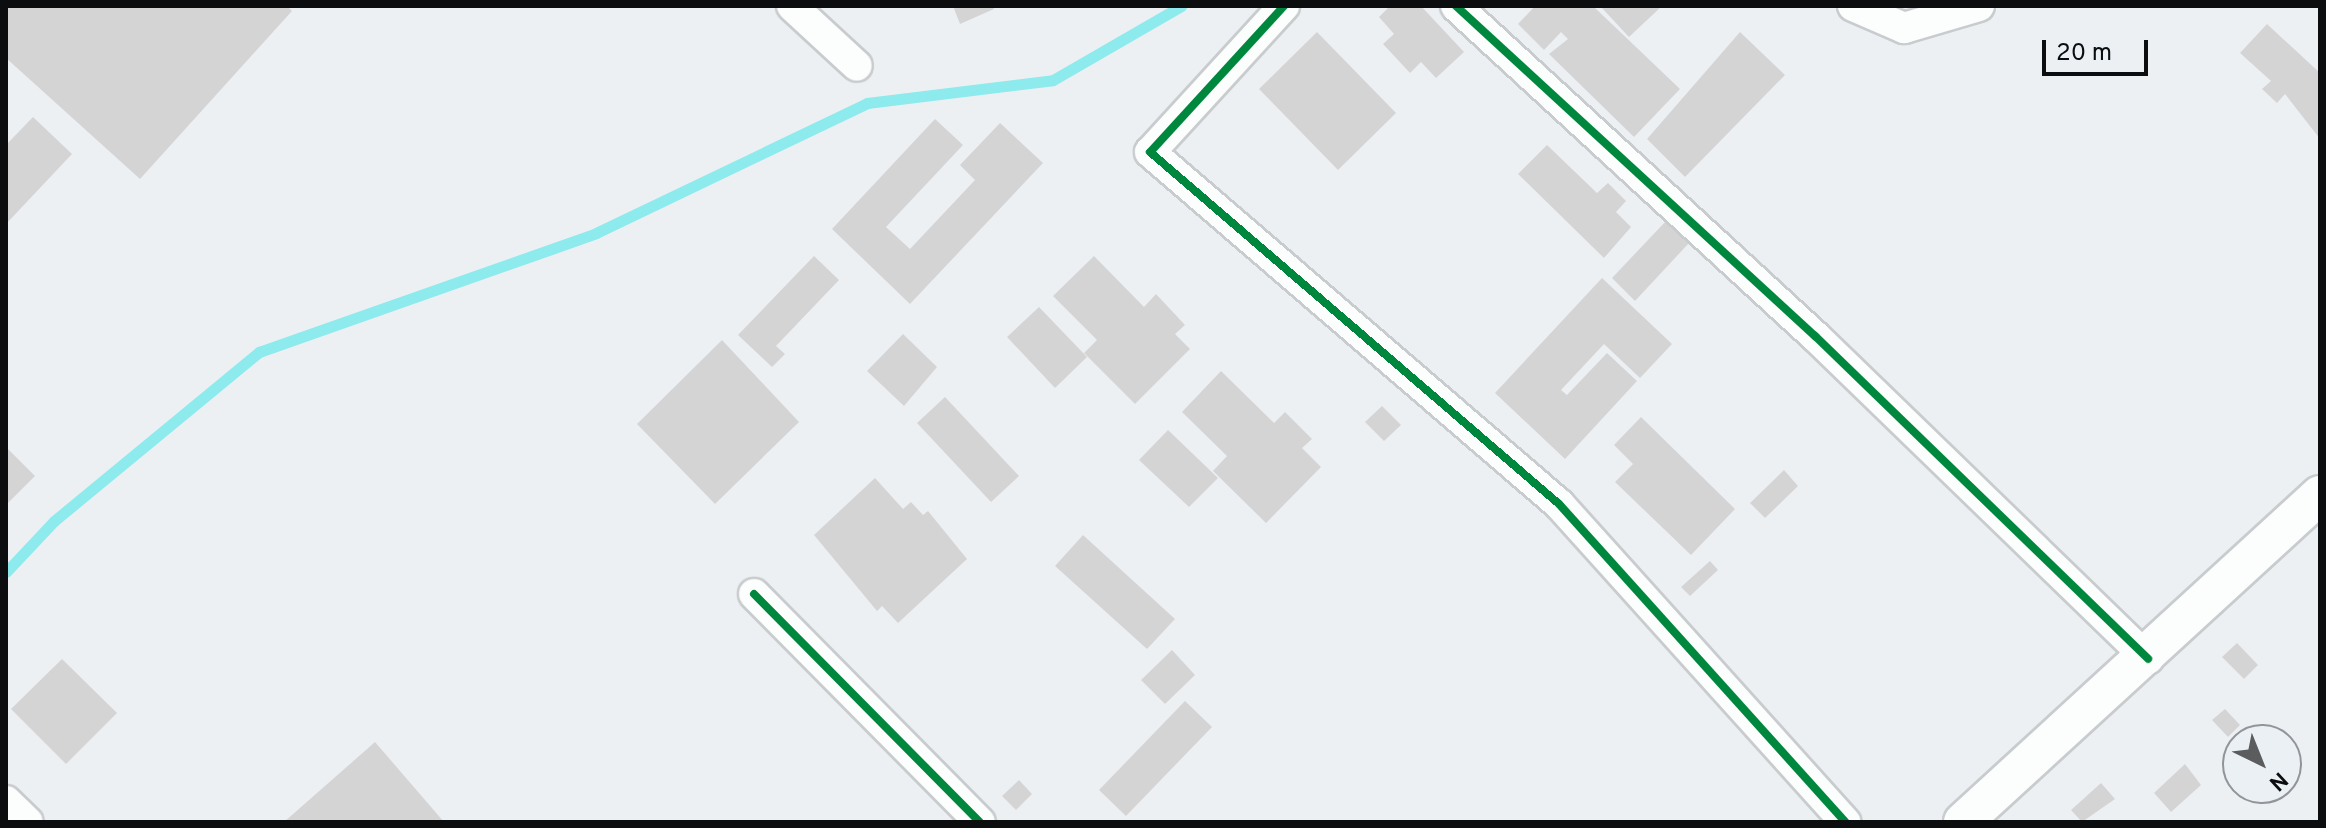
<!DOCTYPE html>
<html>
<head>
<meta charset="utf-8">
<style>
  body { margin:0 }
  #map { position:relative; width:2326px; height:828px; overflow:hidden; background:#edf0f3; font-family:Overpass,sans-serif }
  div>[style] { position:absolute }
  .stream>* { height:11px; margin:-5.5px; padding:0 5.5px; transform-origin:5.5px; border-radius:5.5px; background:#8deaed }
  .building>* { inset:0; background:#d4d4d5 }
  .roads { filter:drop-shadow(2px 0 #c9ccce) drop-shadow(-2px 0 #c9ccce) drop-shadow(0 2px #c9ccce) drop-shadow(0 -2px #c9ccce) }
  .minor>* { height:30px; margin:-15px; padding:0 15px; transform-origin:15px; border-radius:15px; background:#fcfdfd }
  .tertiary>* { height:38px; margin:-19px; padding:0 19px; transform-origin:19px; border-radius:19px; background:#fcfdfd }
  .cycleway>* { height:8px; margin:-4px; padding:0 4px; transform-origin:4px; border-radius:4px; background:#00873e }
  span { translate:-50% -50%; white-space:nowrap; text-align:center; line-height:1.15; -webkit-text-stroke:6px #ebf0f5; paint-order:stroke }
  .frame { position:absolute; inset:0; border:8px solid #0b0d0e; pointer-events:none }
  .north { position:absolute; left:2222px; top:724px; width:80px; height:80px; box-sizing:border-box; background:#ebf0f5; border:2px solid #919599; border-radius:50%; rotate:137deg; font-size:22px; font-weight:700; line-height:32px; text-align:center; color:#0b0d0e }
  .north::after { content:''; display:block; margin:auto; width:28px; height:36px; background:#5a5c5e; clip-path:polygon(50% 0,100% 100%,50% 72%,0 100%) }
  .scale { position:absolute; left:2042px; top:40px; width:106px; height:36px; box-sizing:border-box; border:4px solid #0b0d0e; border-top:0; padding-left:10px; font-size:24px; line-height:28px; white-space:nowrap; color:#0b0d0e; -webkit-text-stroke:6px #ebf0f5; paint-order:stroke }
</style>
</head>
<body>
<div id="map">
  <div class="stream">
    <div style="left:6px;top:572px;width:70px;rotate:-46.7deg"></div>
    <div style="left:54px;top:521px;width:266px;rotate:-39.5deg"></div>
    <div style="left:259px;top:352px;width:357px;rotate:-19.4deg"></div>
    <div style="left:596px;top:233px;width:301px;rotate:-25.6deg"></div>
    <div style="left:867px;top:103px;width:187px;rotate:-7deg"></div>
    <div style="left:1053px;top:80px;width:148px;rotate:-30deg"></div>
  </div>
  <div class="building">
    <div style="clip-path:polygon(6px 6px,287px 6px,292px 11px,140px 179px,6px 58px)"></div>
    <div style="clip-path:polygon(953px 6px,993px 6px,994px 9px,960px 24px)"></div>
    <div style="clip-path:polygon(1390px 6px,1421px 6px,1464px 52px,1436px 78px,1421px 62px,1410px 73px,1383px 44px,1394px 34px,1379px 17px)"></div>
    <div style="clip-path:polygon(1535px 6px,1593px 6px,1680px 89px,1634px 137px,1549px 54px,1568px 39px,1561px 32px,1544px 50px,1518px 24px)"></div>
    <div style="clip-path:polygon(1600px 6px,1662px 6px,1629px 37px)"></div>
    <div style="clip-path:polygon(2267px 24px,2320px 73px,2320px 139px,2285px 94px,2277px 103px,2262px 89px,2271px 81px,2240px 53px)"></div>
    <div style="clip-path:polygon(1317px 32px,1396px 113px,1338px 170px,1259px 89px)"></div>
    <div style="clip-path:polygon(1740px 32px,1785px 75px,1685px 177px,1647px 139px)"></div>
    <div style="clip-path:polygon(33px 117px,72px 154px,6px 224px,6px 145px)"></div>
    <div style="clip-path:polygon(935px 119px,963px 145px,886px 227px,910px 249px,975px 180px,960px 165px,1000px 123px,1043px 163px,910px 304px,832px 229px)"></div>
    <div style="clip-path:polygon(1547px 145px,1597px 193px,1608px 183px,1626px 201px,1616px 212px,1631px 227px,1604px 258px,1518px 174px)"></div>
    <div style="clip-path:polygon(1666px 221px,1689px 243px,1635px 301px,1612px 278px)"></div>
    <div style="clip-path:polygon(814px 256px,839px 280px,776px 346px,785px 354px,772px 367px,738px 335px)"></div>
    <div style="clip-path:polygon(1094px 256px,1144px 307px,1156px 294px,1185px 325px,1175px 334px,1190px 349px,1135px 404px,1084px 353px,1097px 340px,1053px 296px)"></div>
    <div style="clip-path:polygon(1602px 278px,1672px 344px,1640px 378px,1604px 344px,1561px 390px,1567px 395px,1607px 353px,1637px 381px,1565px 459px,1495px 393px)"></div>
    <div style="clip-path:polygon(1039px 307px,1087px 357px,1055px 388px,1007px 337px)"></div>
    <div style="clip-path:polygon(903px 334px,937px 367px,904px 406px,867px 371px)"></div>
    <div style="clip-path:polygon(722px 340px,799px 422px,715px 504px,637px 424px)"></div>
    <div style="clip-path:polygon(1221px 371px,1274px 423px,1285px 412px,1312px 439px,1302px 448px,1321px 467px,1266px 523px,1213px 471px,1227px 456px,1182px 412px)"></div>
    <div style="clip-path:polygon(945px 397px,1019px 476px,991px 502px,917px 423px)"></div>
    <div style="clip-path:polygon(1382px 406px,1401px 425px,1384px 441px,1365px 422px)"></div>
    <div style="clip-path:polygon(1641px 417px,1735px 509px,1691px 555px,1615px 482px,1633px 464px,1614px 445px)"></div>
    <div style="clip-path:polygon(1168px 430px,1218px 478px,1189px 507px,1139px 460px)"></div>
    <div style="clip-path:polygon(6px 447px,35px 476px,6px 505px)"></div>
    <div style="clip-path:polygon(1784px 470px,1798px 486px,1765px 518px,1750px 503px)"></div>
    <div style="clip-path:polygon(875px 478px,903px 509px,911px 502px,923px 515px,928px 511px,967px 559px,898px 623px,882px 606px,877px 611px,814px 535px)"></div>
    <div style="clip-path:polygon(1083px 535px,1175px 619px,1147px 649px,1055px 566px)"></div>
    <div style="clip-path:polygon(1710px 561px,1718px 570px,1690px 596px,1681px 587px)"></div>
    <div style="clip-path:polygon(2237px 643px,2258px 665px,2244px 679px,2222px 657px)"></div>
    <div style="clip-path:polygon(1172px 650px,1195px 675px,1165px 704px,1141px 680px)"></div>
    <div style="clip-path:polygon(62px 659px,117px 713px,66px 764px,11px 709px)"></div>
    <div style="clip-path:polygon(1185px 701px,1212px 727px,1126px 816px,1099px 790px)"></div>
    <div style="clip-path:polygon(2225px 709px,2240px 725px,2228px 737px,2212px 720px)"></div>
    <div style="clip-path:polygon(375px 742px,444px 822px,284px 822px)"></div>
    <div style="clip-path:polygon(2185px 764px,2201px 785px,2171px 812px,2154px 793px)"></div>
    <div style="clip-path:polygon(1019px 780px,1032px 794px,1016px 810px,1002px 796px)"></div>
    <div style="clip-path:polygon(2101px 783px,2115px 799px,2082px 822px,2071px 810px)"></div>
  </div>
  <div class="roads">
    <div class="minor">
      <div style="left:792px;top:6px;width:88px;rotate:42.7deg"></div>
      <div style="left:1284px;top:6px;width:198px;rotate:132.5deg"></div>
      <div style="left:1150px;top:152px;width:540px;rotate:40.72deg"></div>
      <div style="left:1559px;top:504px;width:428px;rotate:48deg"></div>
      <div style="left:1456px;top:6px;width:488px;rotate:42.6deg"></div>
      <div style="left:1815px;top:336px;width:464px;rotate:44.1deg"></div>
      <div style="left:1853px;top:6px;width:56px;rotate:23.3deg"></div>
      <div style="left:1904px;top:28px;width:78px;rotate:-16.3deg"></div>
      <div style="left:754px;top:594px;width:321px;rotate:45.3deg"></div>
      <div style="left:6px;top:801px;width:30px;rotate:44deg"></div>
    </div>
    <div class="tertiary">
      <div style="left:1963px;top:822px;width:484px;rotate:-42.5deg"></div>
    </div>
  </div>
  <div class="cycleway">
    <div style="left:1284px;top:6px;width:198px;rotate:132.5deg"></div>
    <div style="left:1150px;top:152px;width:540px;rotate:40.72deg"></div>
    <div style="left:1559px;top:504px;width:428px;rotate:48deg"></div>
    <div style="left:1456px;top:6px;width:488px;rotate:42.6deg"></div>
    <div style="left:1815px;top:336px;width:464px;rotate:44.1deg"></div>
    <div style="left:754px;top:594px;width:321px;rotate:45.3deg"></div>
  </div>
  <div class="frame"></div>
  <div class="north">N</div>
  <div class="scale">20 m</div>
</div>
</body>
</html>
